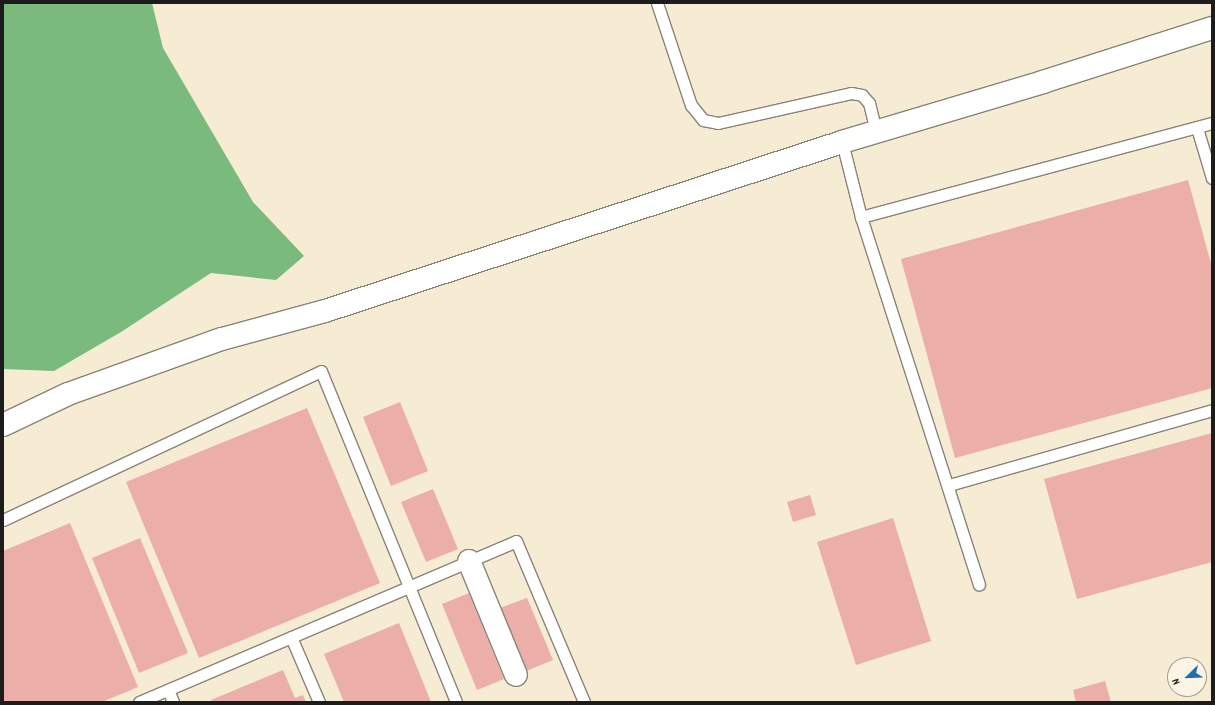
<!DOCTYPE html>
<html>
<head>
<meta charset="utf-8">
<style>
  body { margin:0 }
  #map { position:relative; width:1215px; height:705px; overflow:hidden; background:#f6ebd3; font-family:Dekko,sans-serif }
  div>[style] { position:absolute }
  .forest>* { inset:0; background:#7abb7d }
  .building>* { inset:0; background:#ecaea8 }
  .roads { filter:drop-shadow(1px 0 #898478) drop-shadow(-1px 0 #898478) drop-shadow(0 1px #898478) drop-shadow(0 -1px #898478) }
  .lane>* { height:11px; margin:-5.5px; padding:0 5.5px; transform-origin:5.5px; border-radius:5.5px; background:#fff }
  .street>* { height:22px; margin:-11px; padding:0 11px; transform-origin:11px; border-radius:11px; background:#fff }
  span { translate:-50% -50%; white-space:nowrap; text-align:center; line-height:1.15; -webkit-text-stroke:3px #fcf5e5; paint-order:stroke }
  .frame { position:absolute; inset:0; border:4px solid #1c1c1c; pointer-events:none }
  .north { position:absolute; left:1167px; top:657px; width:40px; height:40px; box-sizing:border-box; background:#fcf5e5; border:1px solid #a29e95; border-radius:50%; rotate:247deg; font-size:11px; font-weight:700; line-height:16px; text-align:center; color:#1c1c1c }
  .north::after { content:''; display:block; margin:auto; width:14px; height:18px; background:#1f6fb2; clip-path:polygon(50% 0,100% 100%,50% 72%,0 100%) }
</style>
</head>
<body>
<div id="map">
  <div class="forest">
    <div style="clip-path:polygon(3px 3px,152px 3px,163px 48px,253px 202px,304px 256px,276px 280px,211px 273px,121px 332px,54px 371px,3px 369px)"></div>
  </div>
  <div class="building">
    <div style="clip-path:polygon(1188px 180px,1212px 267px,1212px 388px,955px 458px,901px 259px)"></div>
    <div style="clip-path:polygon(400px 402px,428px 471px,391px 486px,363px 417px)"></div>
    <div style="clip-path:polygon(307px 408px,380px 583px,199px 658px,126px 482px)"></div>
    <div style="clip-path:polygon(1212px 433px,1212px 562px,1077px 599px,1044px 479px)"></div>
    <div style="clip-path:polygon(433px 489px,458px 549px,426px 562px,401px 502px)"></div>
    <div style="clip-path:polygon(810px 495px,816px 515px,793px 522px,787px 502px)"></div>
    <div style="clip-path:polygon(893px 518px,931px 641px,856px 665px,817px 542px)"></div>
    <div style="clip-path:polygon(70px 523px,138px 687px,102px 702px,3px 702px,3px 551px)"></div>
    <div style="clip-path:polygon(140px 538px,188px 653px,139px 673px,92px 558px)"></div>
    <div style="clip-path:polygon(469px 593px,504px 679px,477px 690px,442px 604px)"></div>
    <div style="clip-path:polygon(527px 598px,553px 660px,526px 671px,500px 608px)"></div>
    <div style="clip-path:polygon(399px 623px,431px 702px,344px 702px,324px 654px)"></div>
    <div style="clip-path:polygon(283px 670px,295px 698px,303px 695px,306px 702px,212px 702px,211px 700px)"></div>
    <div style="clip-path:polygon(1105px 681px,1111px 702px,1076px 702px,1073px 690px)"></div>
  </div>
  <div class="roads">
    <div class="lane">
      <div style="left:657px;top:3px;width:108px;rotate:71.6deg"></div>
      <div style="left:691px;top:105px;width:19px;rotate:51deg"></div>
      <div style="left:703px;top:120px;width:15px;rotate:11deg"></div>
      <div style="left:718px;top:123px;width:136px;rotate:-12.7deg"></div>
      <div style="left:851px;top:93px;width:11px;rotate:10deg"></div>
      <div style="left:862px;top:95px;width:11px;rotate:49deg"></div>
      <div style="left:869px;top:103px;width:30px;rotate:76deg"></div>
      <div style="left:1197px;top:128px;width:52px;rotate:73.3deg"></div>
      <div style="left:842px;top:142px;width:77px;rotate:75.8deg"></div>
      <div style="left:861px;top:217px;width:386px;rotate:72.2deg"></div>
      <div style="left:861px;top:217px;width:363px;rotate:-15deg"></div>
      <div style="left:949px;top:485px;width:273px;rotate:-15.9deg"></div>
      <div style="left:3px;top:520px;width:351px;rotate:-25.1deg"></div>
      <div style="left:321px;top:371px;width:357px;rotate:67.8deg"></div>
      <div style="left:291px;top:637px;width:71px;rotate:66.7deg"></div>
      <div style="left:168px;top:690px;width:13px;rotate:67deg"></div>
      <div style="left:139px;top:702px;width:410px;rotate:-23.1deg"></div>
      <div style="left:516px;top:541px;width:175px;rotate:67.1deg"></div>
    </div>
    <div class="street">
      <div style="left:3px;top:425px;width:72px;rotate:-25.5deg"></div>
      <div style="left:68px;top:394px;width:164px;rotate:-19.7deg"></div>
      <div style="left:222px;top:339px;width:107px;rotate:-15.2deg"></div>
      <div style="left:325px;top:311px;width:544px;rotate:-18.1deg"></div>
      <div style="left:842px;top:142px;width:210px;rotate:-16.6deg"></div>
      <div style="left:1043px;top:82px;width:177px;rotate:-17.7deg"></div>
      <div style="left:469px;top:561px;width:123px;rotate:67.6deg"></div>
    </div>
  </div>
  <div class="frame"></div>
  <div class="north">N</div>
</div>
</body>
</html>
